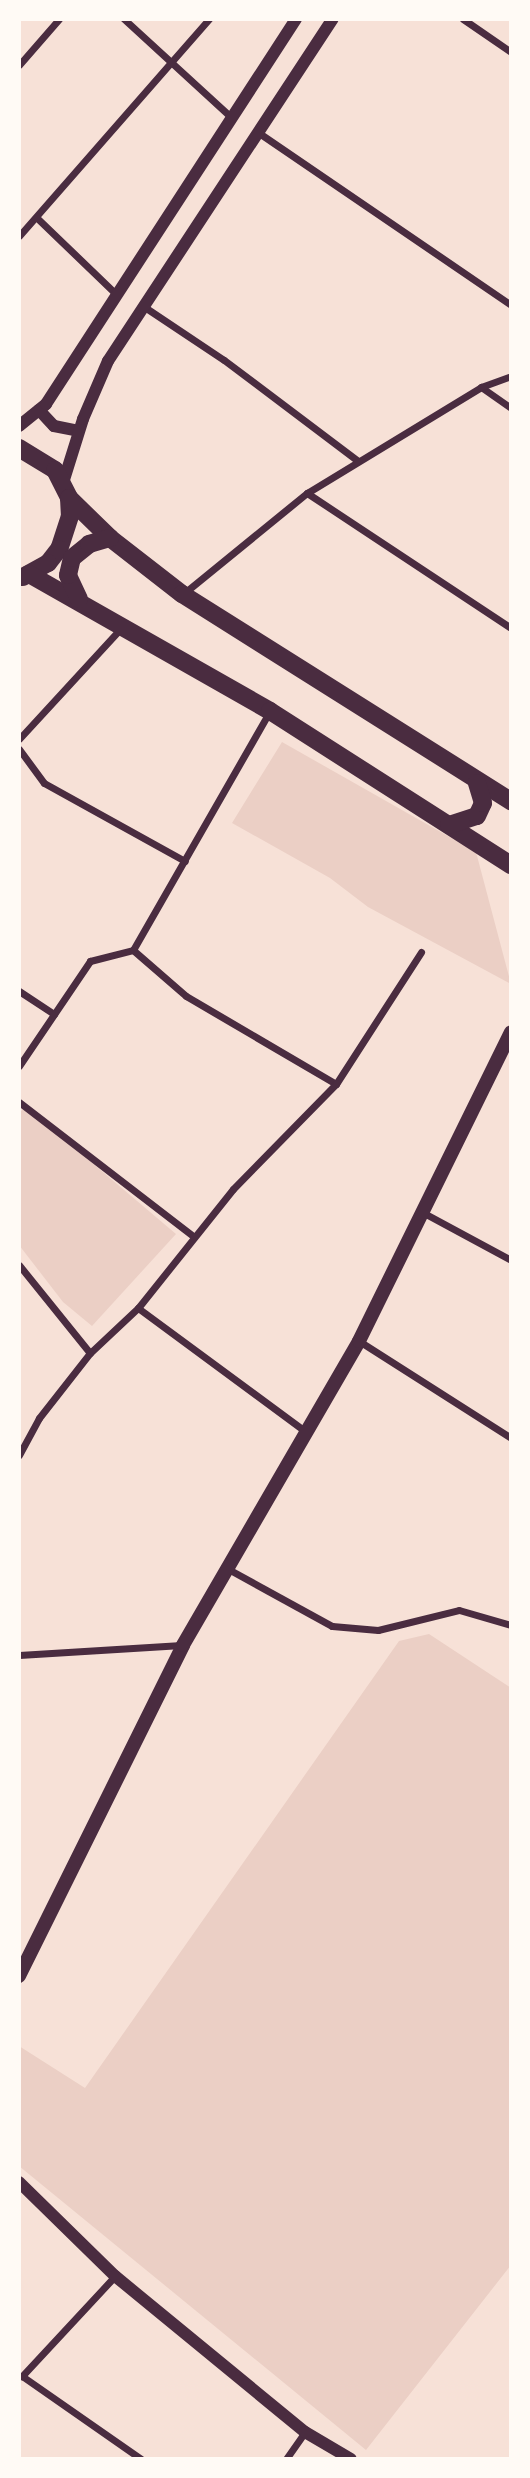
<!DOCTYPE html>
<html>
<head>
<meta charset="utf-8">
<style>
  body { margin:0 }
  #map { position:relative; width:530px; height:2478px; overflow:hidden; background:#f7e1d7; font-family:"Crimson Pro",serif }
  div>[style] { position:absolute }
  .green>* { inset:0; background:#ebcfc5 }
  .minor>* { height:7px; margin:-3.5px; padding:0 3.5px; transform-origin:3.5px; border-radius:3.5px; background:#4a2c40 }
  .tertiary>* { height:12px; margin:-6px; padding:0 6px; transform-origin:6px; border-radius:6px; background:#4a2c40 }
  .secondary>* { height:14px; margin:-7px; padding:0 7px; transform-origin:7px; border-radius:7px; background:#4a2c40 }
  .primary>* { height:18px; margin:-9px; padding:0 9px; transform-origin:9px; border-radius:9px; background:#4a2c40 }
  span { translate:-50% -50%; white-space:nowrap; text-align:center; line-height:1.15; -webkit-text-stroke:7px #fffaf5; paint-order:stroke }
  .frame { position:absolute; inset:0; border:21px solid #fffaf5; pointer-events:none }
</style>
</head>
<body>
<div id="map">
  <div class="green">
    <div style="clip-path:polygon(282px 742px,476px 852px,511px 984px,368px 907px,330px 878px,232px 823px)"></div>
    <div style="clip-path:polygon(25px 1106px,176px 1234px,92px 1326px,63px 1302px,19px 1245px,19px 1114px)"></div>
    <div style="clip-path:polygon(429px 1634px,511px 1688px,511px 2265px,366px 2450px,19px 2166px,19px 2046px,85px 2088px,399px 1641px)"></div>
  </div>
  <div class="minor">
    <div style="left:124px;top:19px;width:147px;rotate:42.5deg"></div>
    <div style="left:463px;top:19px;width:58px;rotate:34.5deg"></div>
    <div style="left:19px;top:65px;width:61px;rotate:-49deg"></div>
    <div style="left:259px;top:133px;width:305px;rotate:34.3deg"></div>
    <div style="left:37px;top:218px;width:111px;rotate:43.9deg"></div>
    <div style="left:19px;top:236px;width:288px;rotate:-48.8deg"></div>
    <div style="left:143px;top:306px;width:97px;rotate:33.7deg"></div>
    <div style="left:224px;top:360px;width:168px;rotate:37deg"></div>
    <div style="left:481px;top:387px;width:37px;rotate:35deg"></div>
    <div style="left:307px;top:493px;width:245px;rotate:33.5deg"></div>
    <div style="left:183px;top:594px;width:160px;rotate:-39.2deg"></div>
    <div style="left:307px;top:493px;width:204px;rotate:-31.3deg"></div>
    <div style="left:481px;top:387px;width:32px;rotate:-20deg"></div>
    <div style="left:19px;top:739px;width:149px;rotate:-47.4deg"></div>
    <div style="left:19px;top:749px;width:42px;rotate:53.7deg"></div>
    <div style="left:44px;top:783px;width:161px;rotate:29deg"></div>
    <div style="left:133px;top:950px;width:70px;rotate:41deg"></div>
    <div style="left:186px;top:996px;width:174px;rotate:30.4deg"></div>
    <div style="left:19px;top:991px;width:42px;rotate:33.3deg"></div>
    <div style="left:19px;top:1066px;width:127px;rotate:-55.9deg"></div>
    <div style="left:90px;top:961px;width:44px;rotate:-14.3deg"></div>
    <div style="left:133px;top:950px;width:275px;rotate:-60.2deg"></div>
    <div style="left:19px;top:1102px;width:218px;rotate:37.6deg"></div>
    <div style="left:422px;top:1212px;width:101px;rotate:28.3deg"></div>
    <div style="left:19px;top:1265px;width:113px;rotate:51.1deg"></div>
    <div style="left:138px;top:1308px;width:207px;rotate:36.4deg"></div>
    <div style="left:359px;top:1341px;width:180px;rotate:32.5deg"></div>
    <div style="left:19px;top:1455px;width:42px;rotate:-61.6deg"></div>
    <div style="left:39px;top:1418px;width:83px;rotate:-51.9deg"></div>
    <div style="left:90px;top:1353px;width:66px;rotate:-43.2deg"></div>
    <div style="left:138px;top:1308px;width:152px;rotate:-51.4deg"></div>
    <div style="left:233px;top:1189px;width:147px;rotate:-45.6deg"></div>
    <div style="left:336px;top:1084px;width:157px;rotate:-57.2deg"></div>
    <div style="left:230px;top:1570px;width:116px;rotate:28.8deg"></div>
    <div style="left:332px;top:1626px;width:46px;rotate:5deg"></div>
    <div style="left:378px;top:1630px;width:83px;rotate:-13.9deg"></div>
    <div style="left:459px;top:1610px;width:54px;rotate:16.1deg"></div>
    <div style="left:19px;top:1655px;width:163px;rotate:-3.5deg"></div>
    <div style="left:115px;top:2276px;width:137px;rotate:132.9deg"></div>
    <div style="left:22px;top:2376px;width:145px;rotate:34.9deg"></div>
    <div style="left:286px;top:2459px;width:33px;rotate:-55deg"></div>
  </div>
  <div class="tertiary">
    <div style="left:39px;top:410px;width:22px;rotate:47deg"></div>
    <div style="left:54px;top:426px;width:25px;rotate:11deg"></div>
    <div style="left:19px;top:426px;width:35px;rotate:-39deg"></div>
    <div style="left:46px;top:404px;width:459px;rotate:-57deg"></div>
    <div style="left:63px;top:483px;width:67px;rotate:-72.6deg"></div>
    <div style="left:83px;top:419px;width:63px;rotate:-66.7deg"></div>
    <div style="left:108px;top:361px;width:409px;rotate:-56.7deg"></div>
    <div style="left:19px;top:2182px;width:134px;rotate:44.4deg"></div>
    <div style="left:115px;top:2276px;width:246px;rotate:39.4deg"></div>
    <div style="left:305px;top:2432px;width:53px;rotate:30.4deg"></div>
  </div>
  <div class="secondary">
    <div style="left:19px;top:1976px;width:369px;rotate:-63.6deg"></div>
    <div style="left:183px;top:1645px;width:351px;rotate:-59.9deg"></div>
    <div style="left:359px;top:1341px;width:344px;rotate:-63.8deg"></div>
  </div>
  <div class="primary">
    <div style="left:19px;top:448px;width:42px;rotate:31.4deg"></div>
    <div style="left:55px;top:470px;width:31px;rotate:63deg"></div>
    <div style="left:69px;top:498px;width:18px;rotate:87deg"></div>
    <div style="left:70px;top:516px;width:35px;rotate:108deg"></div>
    <div style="left:59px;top:549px;width:18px;rotate:128deg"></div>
    <div style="left:48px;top:563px;width:29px;rotate:151deg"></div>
    <div style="left:69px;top:498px;width:57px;rotate:44.3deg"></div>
    <div style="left:110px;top:538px;width:91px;rotate:37.9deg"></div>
    <div style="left:182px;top:594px;width:389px;rotate:32.2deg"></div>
    <div style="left:29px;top:574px;width:277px;rotate:29.6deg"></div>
    <div style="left:270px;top:711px;width:286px;rotate:32.6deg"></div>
    <div style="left:79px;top:599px;width:26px;rotate:-115deg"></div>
    <div style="left:68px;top:575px;width:17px;rotate:-77deg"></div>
    <div style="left:72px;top:558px;width:22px;rotate:-39deg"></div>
    <div style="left:89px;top:544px;width:22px;rotate:-16deg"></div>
    <div style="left:449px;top:825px;width:29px;rotate:-18deg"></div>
    <div style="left:477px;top:816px;width:14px;rotate:-65deg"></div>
    <div style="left:483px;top:803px;width:21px;rotate:-107deg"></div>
  </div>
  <div class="frame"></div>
</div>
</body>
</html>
